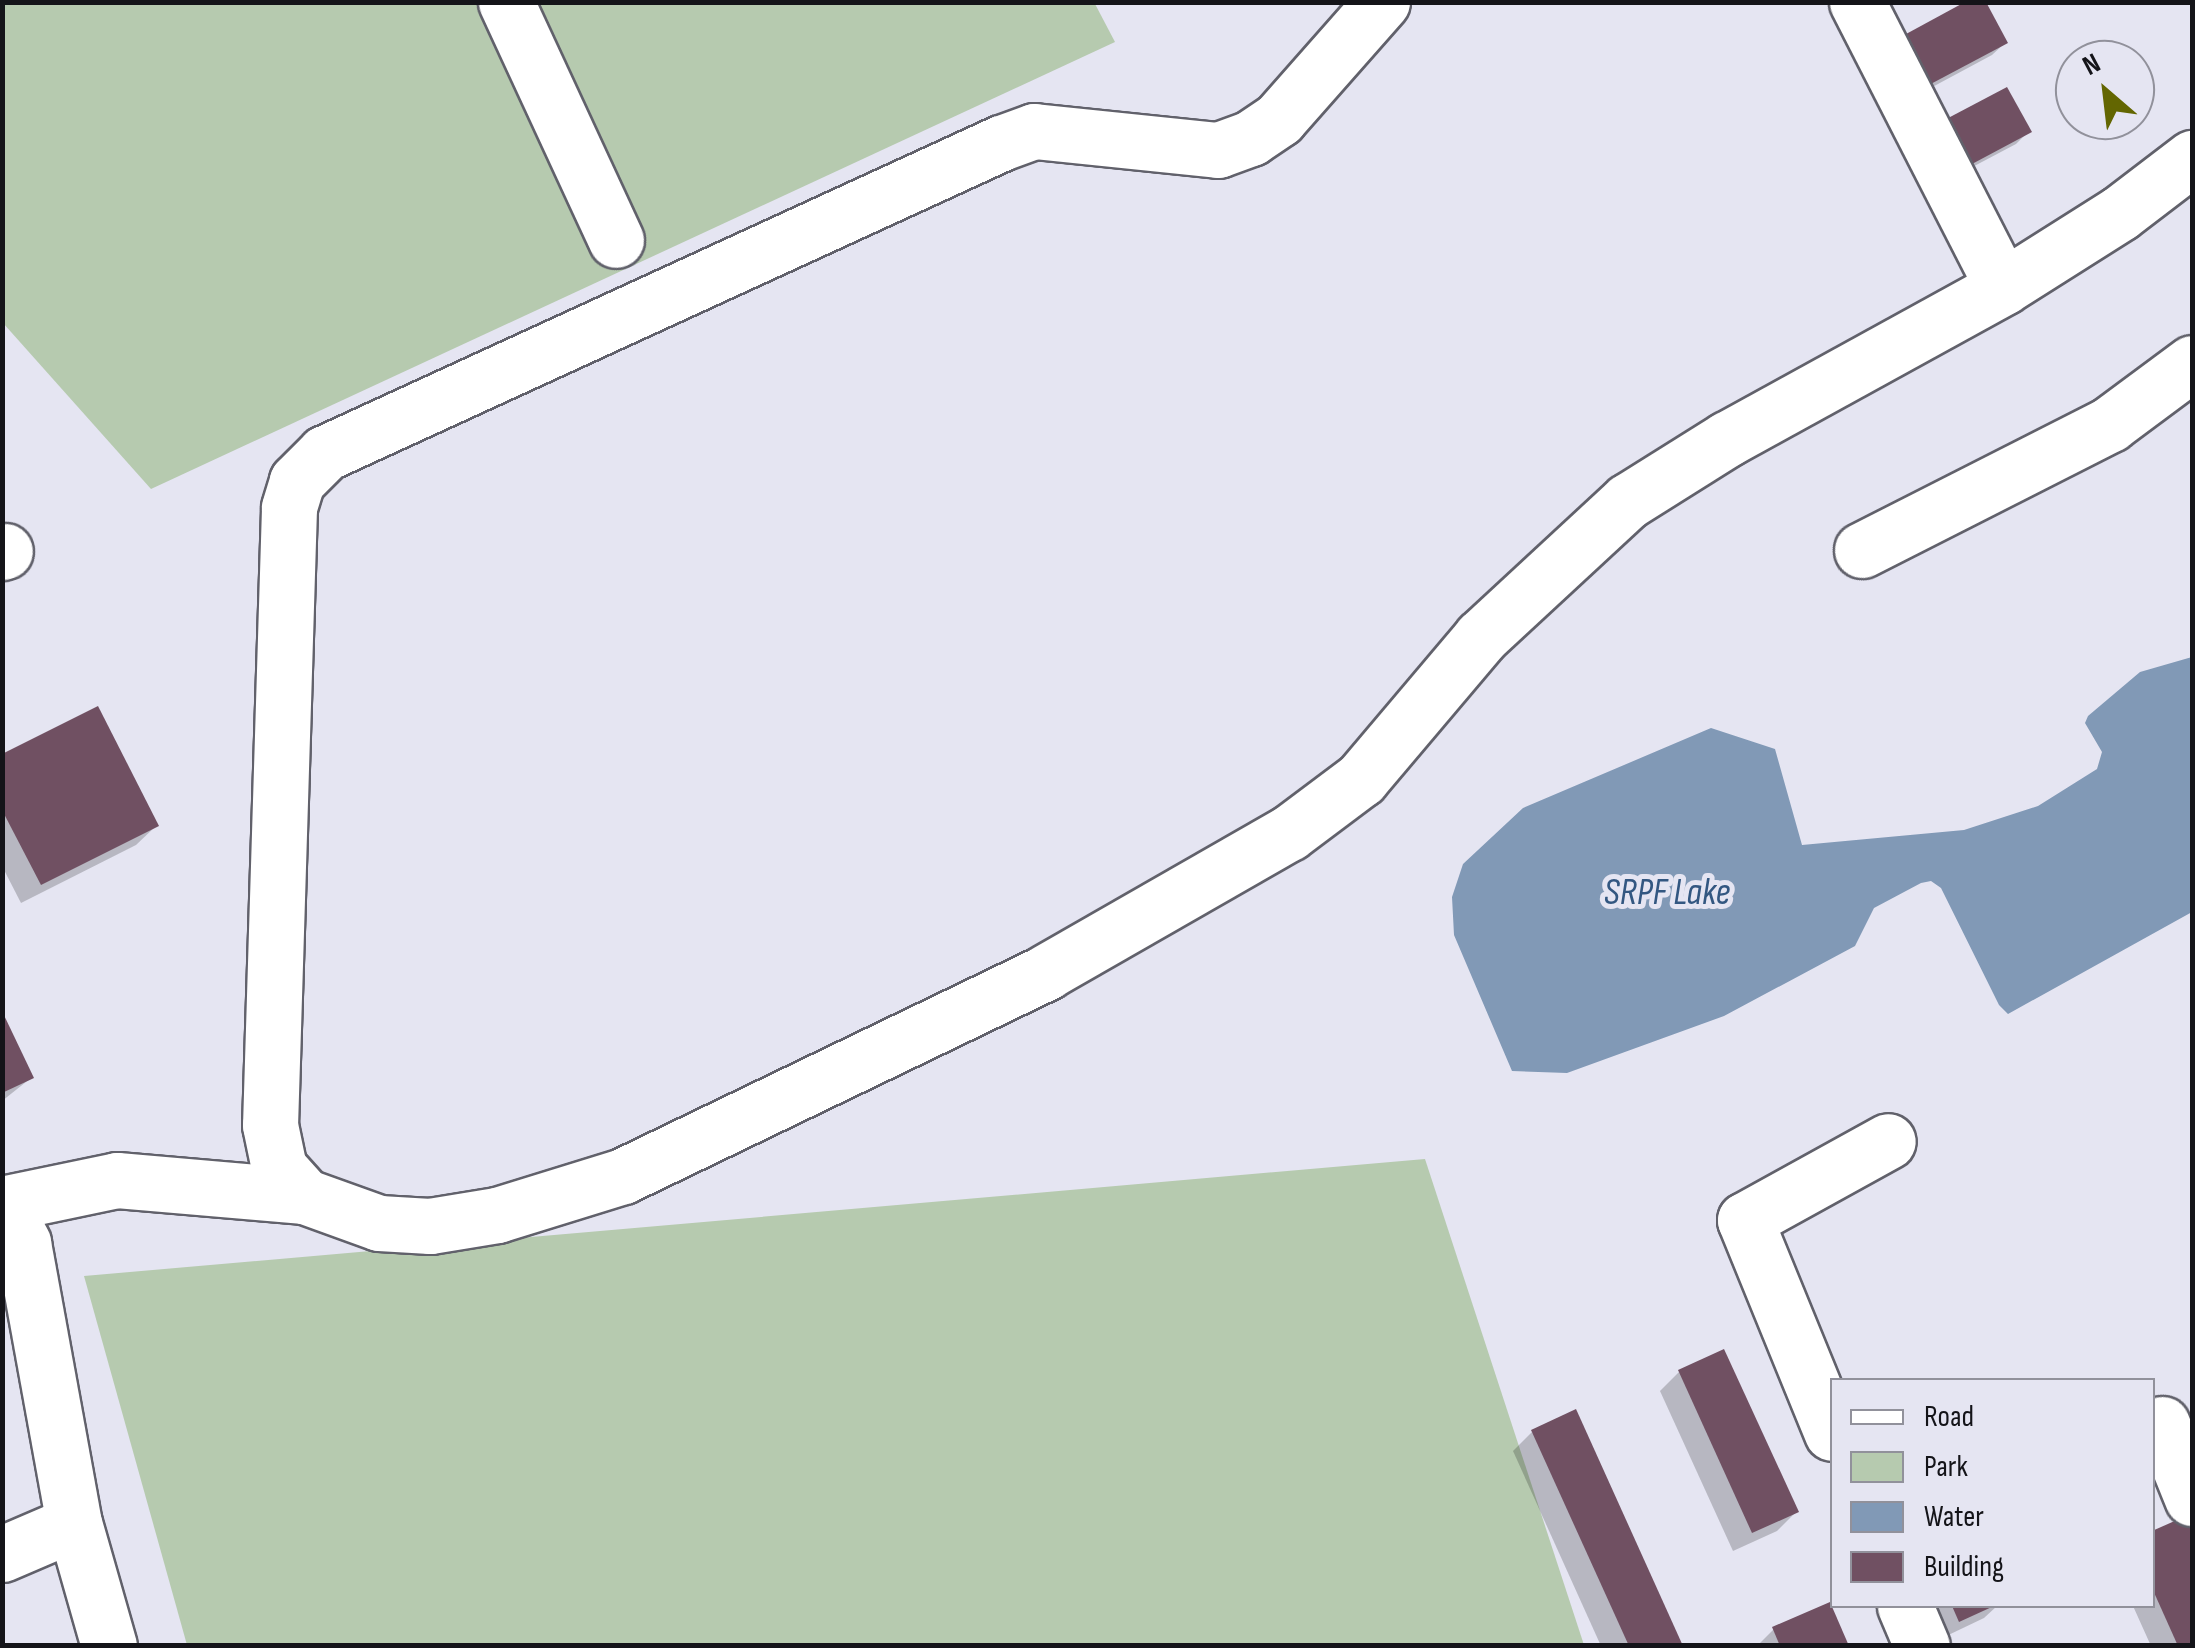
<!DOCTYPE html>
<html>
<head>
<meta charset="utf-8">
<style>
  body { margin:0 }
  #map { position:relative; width:2195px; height:1648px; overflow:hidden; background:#e5e5f2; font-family:"Sofia Sans Condensed",sans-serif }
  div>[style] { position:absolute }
  .green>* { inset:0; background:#b6caaf }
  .water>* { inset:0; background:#8199b6 }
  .shadow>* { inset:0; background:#0003 }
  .building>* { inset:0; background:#705062 }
  .roads { filter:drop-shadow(2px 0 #61616b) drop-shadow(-2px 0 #61616b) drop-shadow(0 2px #61616b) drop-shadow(0 -2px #61616b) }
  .minor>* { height:55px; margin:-27.5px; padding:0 27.5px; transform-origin:27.5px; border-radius:27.5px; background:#fff }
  span { translate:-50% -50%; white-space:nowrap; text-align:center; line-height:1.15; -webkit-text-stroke:10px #e5e5f2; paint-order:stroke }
  .water-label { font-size:38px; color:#335781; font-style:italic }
  .frame { position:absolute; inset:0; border:5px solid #141419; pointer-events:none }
  .legend { position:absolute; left:1830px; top:1378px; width:325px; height:230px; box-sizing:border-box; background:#e5e5f2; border:2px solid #91919b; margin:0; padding:12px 18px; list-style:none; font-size:30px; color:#141419 }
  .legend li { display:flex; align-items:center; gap:20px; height:50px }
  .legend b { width:50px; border:2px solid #91919b }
  .north { position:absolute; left:2055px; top:40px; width:100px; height:100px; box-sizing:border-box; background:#e5e5f2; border:2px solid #91919b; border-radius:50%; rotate:332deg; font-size:28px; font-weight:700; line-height:40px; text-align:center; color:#141419 }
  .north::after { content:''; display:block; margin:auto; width:35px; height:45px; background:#636601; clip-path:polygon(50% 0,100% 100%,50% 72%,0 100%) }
</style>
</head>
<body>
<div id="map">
  <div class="green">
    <div style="clip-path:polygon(1094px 2px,1115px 42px,151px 489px,3px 323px,2px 3px)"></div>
    <div style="clip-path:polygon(1425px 1159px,1584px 1645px,187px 1645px,84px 1276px)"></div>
  </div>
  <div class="water">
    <div style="clip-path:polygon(2192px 657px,2192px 912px,2008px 1014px,1999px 1005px,1941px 888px,1931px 881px,1921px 883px,1874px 908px,1855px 946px,1724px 1016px,1567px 1073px,1512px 1071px,1454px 935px,1452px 897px,1463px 864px,1523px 808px,1711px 728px,1775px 749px,1802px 845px,1964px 830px,2038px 806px,2097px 769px,2102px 752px,2085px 723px,2088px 716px,2140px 672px)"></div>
  </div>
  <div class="shadow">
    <div style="clip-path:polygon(2005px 43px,1992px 55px,1897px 106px,1873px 60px)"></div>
    <div style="clip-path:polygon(2028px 132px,2016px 144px,1944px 182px,1922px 141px)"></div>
    <div style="clip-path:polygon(2px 757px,156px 826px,136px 845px,21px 903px,2px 866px)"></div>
    <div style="clip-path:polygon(2px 1017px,31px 1078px,2px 1101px)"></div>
    <div style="clip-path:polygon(1679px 1372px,1796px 1512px,1777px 1531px,1733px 1551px,1660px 1391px)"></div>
    <div style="clip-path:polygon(1532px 1432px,1680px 1646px,1601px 1646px,1513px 1451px)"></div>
    <div style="clip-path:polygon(2185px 1520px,2192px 1538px,2192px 1646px,2151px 1646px,2133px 1606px,2152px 1606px,2152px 1534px)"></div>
    <div style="clip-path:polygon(1925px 1606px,1997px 1606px,1984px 1618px,1940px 1639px)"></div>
    <div style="clip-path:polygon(1774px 1629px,1846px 1646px,1757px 1646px)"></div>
  </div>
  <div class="building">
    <div style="clip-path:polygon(1965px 2px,1986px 2px,2008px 43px,1910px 95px,1884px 46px)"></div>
    <div style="clip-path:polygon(2007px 87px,2032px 132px,1957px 172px,1933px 126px)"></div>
    <div style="clip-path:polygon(98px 706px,159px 826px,41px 885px,2px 810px,2px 754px)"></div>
    <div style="clip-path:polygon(2px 1011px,34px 1078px,2px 1093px)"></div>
    <div style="clip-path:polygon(1724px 1349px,1799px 1512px,1752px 1533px,1678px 1370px)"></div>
    <div style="clip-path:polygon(1576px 1409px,1683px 1646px,1629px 1646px,1531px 1430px)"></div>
    <div style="clip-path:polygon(2186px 1516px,2192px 1531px,2192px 1646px,2178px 1646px,2152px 1588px,2152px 1531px)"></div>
    <div style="clip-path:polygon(1830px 1602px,1849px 1646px,1780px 1646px,1772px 1627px)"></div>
    <div style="clip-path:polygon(1952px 1606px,1994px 1606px,1959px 1622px)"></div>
  </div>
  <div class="roads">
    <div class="minor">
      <div style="left:506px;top:2px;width:262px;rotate:65.2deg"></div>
      <div style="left:1382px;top:2px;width:156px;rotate:131.4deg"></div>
      <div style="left:1279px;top:119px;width:34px;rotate:146deg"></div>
      <div style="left:1251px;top:138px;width:35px;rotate:160deg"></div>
      <div style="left:1218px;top:150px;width:185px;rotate:-174.1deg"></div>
      <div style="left:1034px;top:131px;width:35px;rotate:160deg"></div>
      <div style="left:1001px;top:143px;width:744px;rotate:155.36deg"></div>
      <div style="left:325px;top:453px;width:40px;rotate:135deg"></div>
      <div style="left:297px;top:481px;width:28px;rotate:107deg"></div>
      <div style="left:289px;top:508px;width:617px;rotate:91.76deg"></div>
      <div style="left:270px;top:1125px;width:44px;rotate:78.2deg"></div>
      <div style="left:279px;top:1168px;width:38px;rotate:48deg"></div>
      <div style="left:304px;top:1196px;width:80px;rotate:19.8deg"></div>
      <div style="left:379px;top:1223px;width:51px;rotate:3.4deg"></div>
      <div style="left:430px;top:1226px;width:68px;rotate:-9.3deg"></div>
      <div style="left:497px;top:1215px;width:132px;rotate:-17.2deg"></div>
      <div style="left:623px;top:1176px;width:470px;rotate:-25.7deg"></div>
      <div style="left:1046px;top:972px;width:280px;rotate:-29.8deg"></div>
      <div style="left:1289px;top:833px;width:90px;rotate:-36.9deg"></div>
      <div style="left:1361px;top:779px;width:186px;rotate:-49.8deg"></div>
      <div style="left:1481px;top:637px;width:200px;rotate:-42.8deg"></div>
      <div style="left:1628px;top:501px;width:117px;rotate:-32.1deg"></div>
      <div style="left:1727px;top:439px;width:315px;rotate:-28.8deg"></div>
      <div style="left:2003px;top:287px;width:138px;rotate:-32.3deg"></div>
      <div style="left:2120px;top:213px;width:91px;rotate:-37.4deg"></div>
      <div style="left:1857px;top:2px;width:320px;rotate:62.9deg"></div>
      <div style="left:1862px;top:550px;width:278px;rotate:-26.9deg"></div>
      <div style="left:2110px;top:424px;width:102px;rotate:-36.6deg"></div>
      <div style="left:2px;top:552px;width:3px;rotate:-18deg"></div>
      <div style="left:2px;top:1204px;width:117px;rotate:-11.8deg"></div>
      <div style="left:117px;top:1180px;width:188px;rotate:4.9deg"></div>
      <div style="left:2px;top:1215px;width:12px;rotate:31deg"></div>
      <div style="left:12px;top:1221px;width:25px;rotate:63deg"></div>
      <div style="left:23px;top:1243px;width:285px;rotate:79.7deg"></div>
      <div style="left:74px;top:1523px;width:128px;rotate:74.1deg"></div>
      <div style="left:2162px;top:1424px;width:80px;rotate:67.9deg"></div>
      <div style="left:1832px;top:1433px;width:230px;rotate:-112.2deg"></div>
      <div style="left:1745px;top:1220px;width:163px;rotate:-28.9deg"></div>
      <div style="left:2px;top:1554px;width:78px;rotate:-23.3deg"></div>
      <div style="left:1905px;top:1606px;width:43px;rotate:67deg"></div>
    </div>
  </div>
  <div class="water-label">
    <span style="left:1667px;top:893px">SRPF Lake</span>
  </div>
  <div class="frame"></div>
  <ul class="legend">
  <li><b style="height:12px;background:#fff"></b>Road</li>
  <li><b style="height:28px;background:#b6caaf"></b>Park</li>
  <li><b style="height:28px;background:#8199b6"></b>Water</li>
  <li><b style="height:28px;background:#705062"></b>Building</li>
  </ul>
  <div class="north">N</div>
</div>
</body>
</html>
